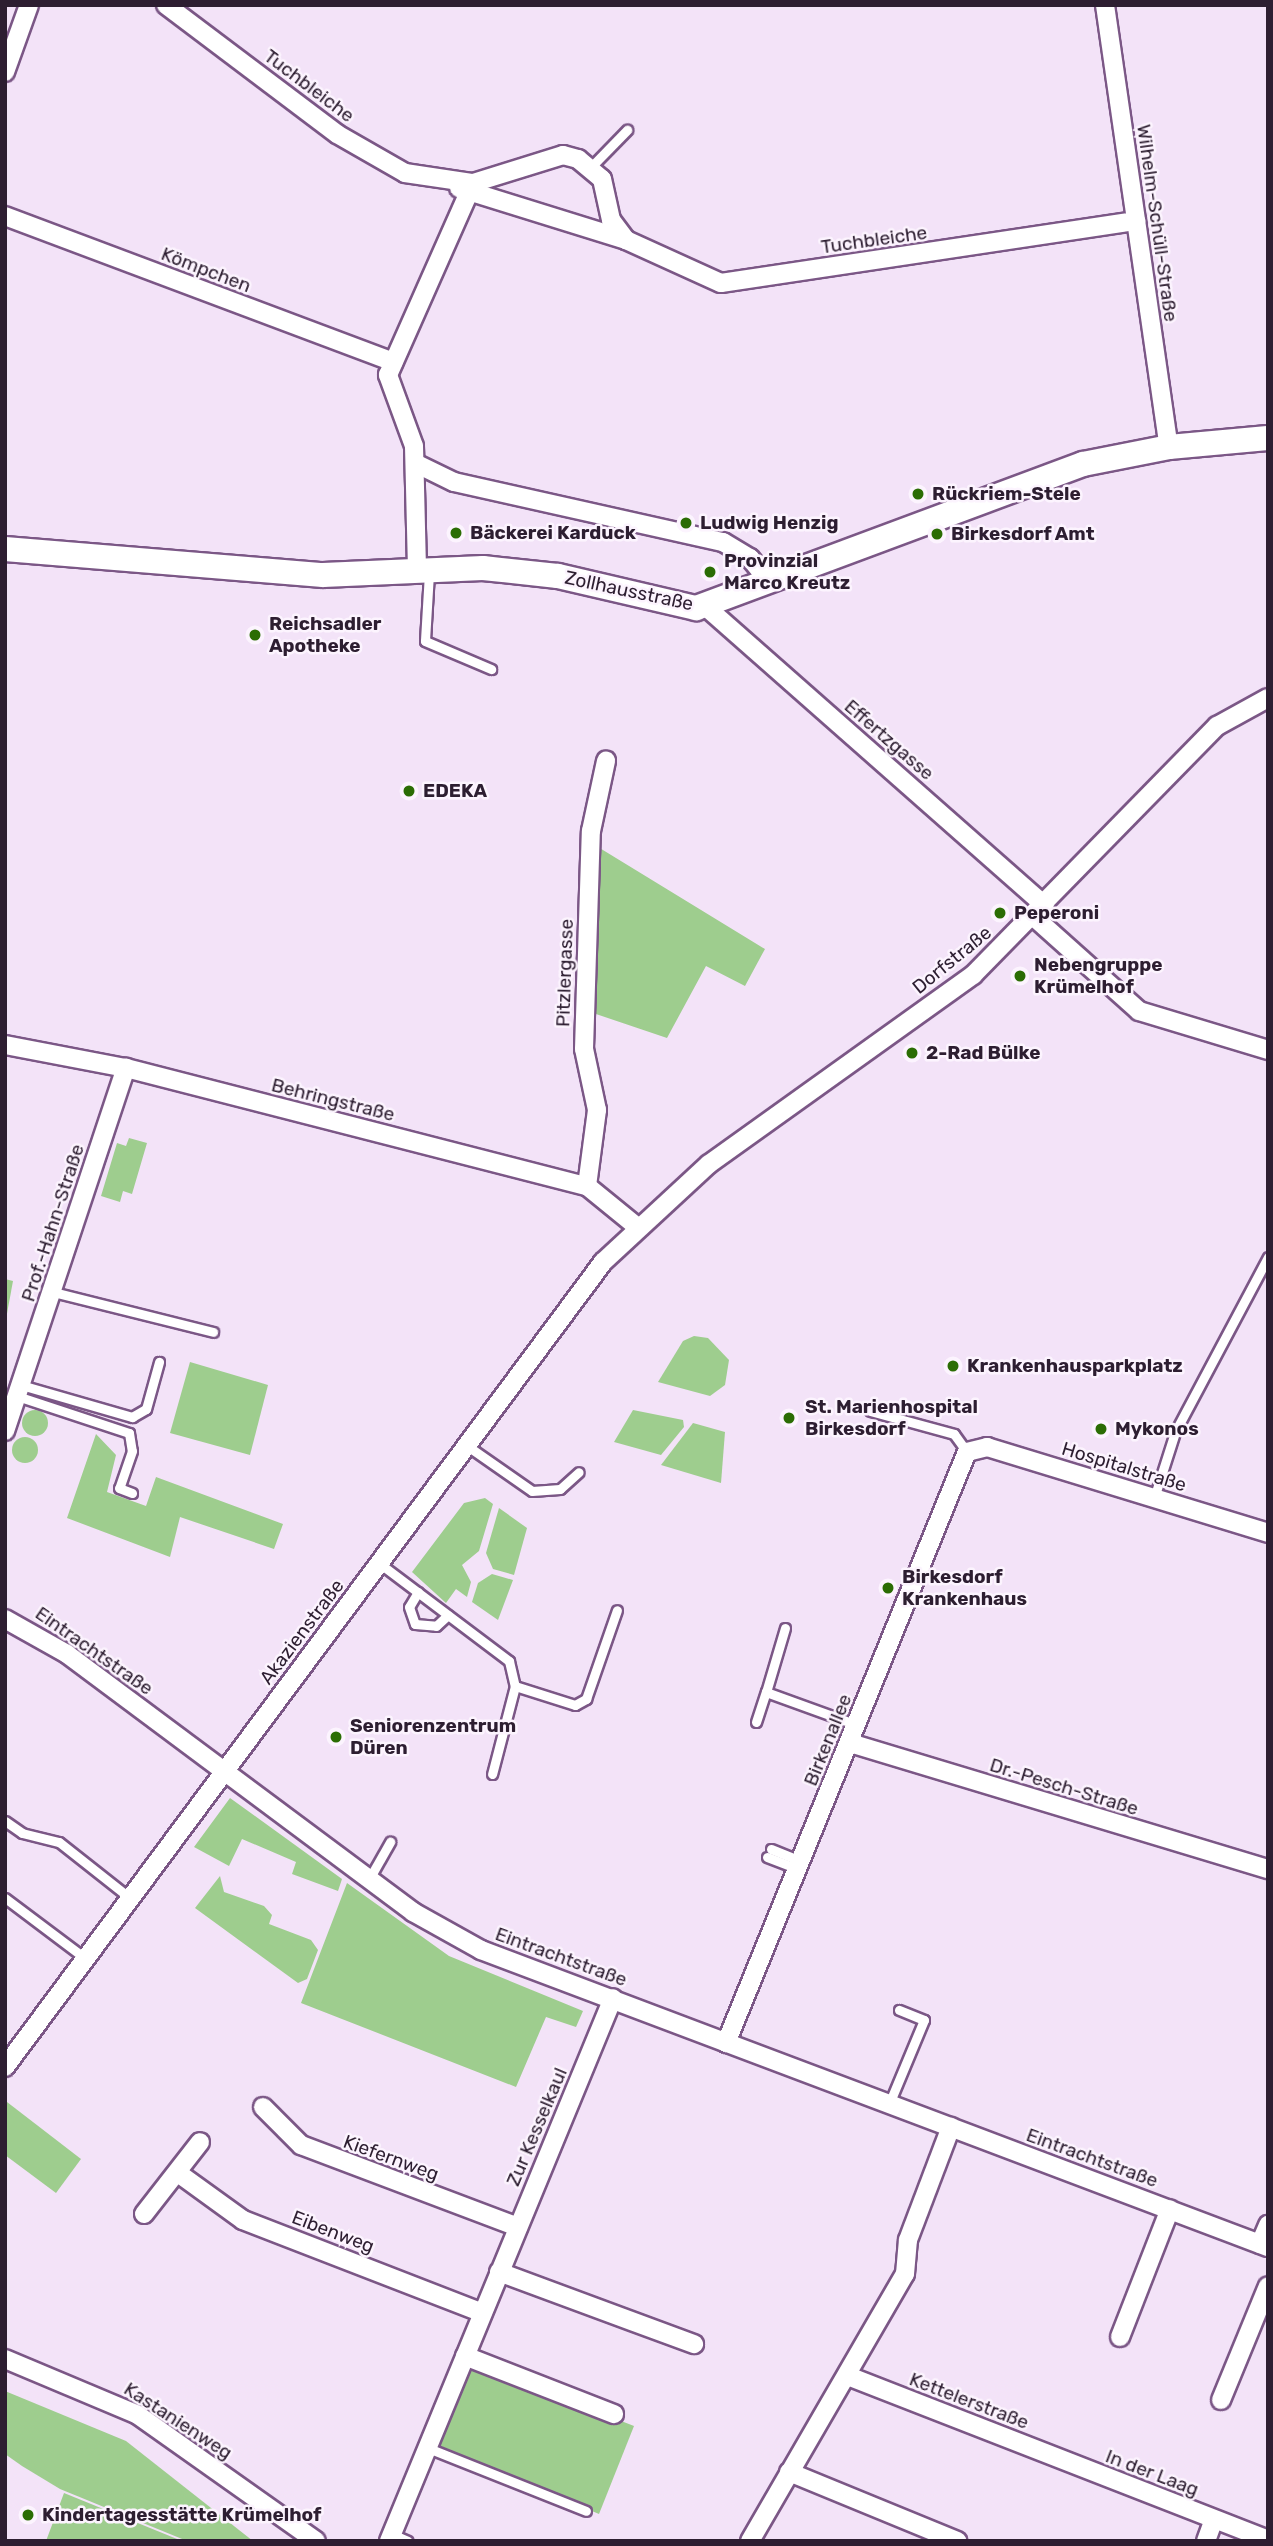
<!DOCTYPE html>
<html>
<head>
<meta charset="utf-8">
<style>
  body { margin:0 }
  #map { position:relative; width:1273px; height:2546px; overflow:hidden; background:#f3e3f8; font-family:Rubik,sans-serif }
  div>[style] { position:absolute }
  .green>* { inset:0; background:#9ecd8e }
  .round { border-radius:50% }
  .roads { filter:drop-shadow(2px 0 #7b5786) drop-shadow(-2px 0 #7b5786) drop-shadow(0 2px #7b5786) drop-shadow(0 -2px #7b5786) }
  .lane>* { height:9px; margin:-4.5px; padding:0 4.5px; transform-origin:4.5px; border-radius:4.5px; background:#fff }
  .street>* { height:18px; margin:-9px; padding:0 9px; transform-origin:9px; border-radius:9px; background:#fff }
  .secondary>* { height:24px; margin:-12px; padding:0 12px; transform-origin:12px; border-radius:12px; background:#fff }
  .dots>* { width:19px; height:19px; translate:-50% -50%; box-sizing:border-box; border:4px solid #fcf4fe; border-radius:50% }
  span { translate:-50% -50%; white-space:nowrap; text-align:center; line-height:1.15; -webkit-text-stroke:5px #fcf4fe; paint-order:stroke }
  .street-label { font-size:19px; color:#2d1e31 }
  .poi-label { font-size:19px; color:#2d1e31; font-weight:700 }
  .left { translate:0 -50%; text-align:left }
  .frame { position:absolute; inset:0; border:7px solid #2d1e31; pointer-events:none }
</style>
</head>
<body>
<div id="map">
  <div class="green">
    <div style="clip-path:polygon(598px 847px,765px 949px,745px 986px,706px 966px,667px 1038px,593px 1013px)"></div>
    <div style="clip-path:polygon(129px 1138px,147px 1143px,132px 1194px,123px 1191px,120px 1202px,101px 1196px,117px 1143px,126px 1146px)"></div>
    <div style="clip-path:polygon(5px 1279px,13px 1281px,6px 1319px,5px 1318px)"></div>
    <div style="clip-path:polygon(694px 1336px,708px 1338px,729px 1360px,725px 1385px,710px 1396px,658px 1382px,683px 1341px)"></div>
    <div style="clip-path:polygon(190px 1362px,268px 1385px,250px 1455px,170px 1433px)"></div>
    <div class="round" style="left:22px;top:1410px;width:26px;height:26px"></div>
    <div style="clip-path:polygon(633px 1410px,683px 1420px,684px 1427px,661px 1455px,614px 1442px)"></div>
    <div style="clip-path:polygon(693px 1423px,725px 1432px,721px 1483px,661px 1465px)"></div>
    <div style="clip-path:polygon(96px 1434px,116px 1455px,107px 1492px,146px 1506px,156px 1477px,283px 1524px,274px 1549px,180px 1517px,170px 1557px,67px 1518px)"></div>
    <div class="round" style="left:12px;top:1437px;width:26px;height:26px"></div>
    <div style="clip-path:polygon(485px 1498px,493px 1504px,479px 1551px,462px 1565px,471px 1582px,467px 1597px,456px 1589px,446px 1603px,412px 1572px,464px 1503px)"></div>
    <div style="clip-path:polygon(499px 1508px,527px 1528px,514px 1575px,493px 1569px,486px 1553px)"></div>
    <div style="clip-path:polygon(492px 1574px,513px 1580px,498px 1620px,472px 1602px,478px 1583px)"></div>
    <div style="clip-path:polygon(230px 1798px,342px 1879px,338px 1891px,292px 1874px,296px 1862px,242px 1839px,229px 1866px,194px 1847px)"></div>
    <div style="clip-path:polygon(220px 1876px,224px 1892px,264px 1906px,272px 1915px,269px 1924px,311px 1940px,318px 1950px,307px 1979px,298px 1983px,195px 1908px)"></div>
    <div style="clip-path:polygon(347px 1883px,449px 1956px,583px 2011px,576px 2027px,546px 2017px,516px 2087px,301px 2003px)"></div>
    <div style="clip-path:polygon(7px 2102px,81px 2159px,56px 2193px,5px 2155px)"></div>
    <div style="clip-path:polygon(472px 2363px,634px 2426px,599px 2514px,437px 2446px)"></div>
    <div style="clip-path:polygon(5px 2391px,126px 2441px,253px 2541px,187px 2541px,60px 2489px,22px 2466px,5px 2454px)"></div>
    <div style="clip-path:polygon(64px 2493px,182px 2541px,46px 2541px)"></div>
  </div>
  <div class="roads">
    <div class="lane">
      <div style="left:591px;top:167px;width:52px;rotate:-45.8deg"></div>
      <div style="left:429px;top:573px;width:68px;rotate:93.4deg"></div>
      <div style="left:425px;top:641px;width:72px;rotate:23deg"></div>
      <div style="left:53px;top:1292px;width:165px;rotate:14deg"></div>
      <div style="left:21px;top:1385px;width:116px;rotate:16.1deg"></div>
      <div style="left:132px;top:1417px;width:16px;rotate:-30deg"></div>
      <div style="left:146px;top:1409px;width:49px;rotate:-74.5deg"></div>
      <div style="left:17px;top:1396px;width:118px;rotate:18.3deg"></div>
      <div style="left:129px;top:1433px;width:18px;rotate:81deg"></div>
      <div style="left:132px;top:1451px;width:39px;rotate:109deg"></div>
      <div style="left:119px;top:1488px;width:14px;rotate:21deg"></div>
      <div style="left:870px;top:1411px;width:87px;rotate:15.3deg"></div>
      <div style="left:954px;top:1434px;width:22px;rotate:54deg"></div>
      <div style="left:466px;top:1445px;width:80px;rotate:34.9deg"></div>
      <div style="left:532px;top:1491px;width:28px;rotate:-4deg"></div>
      <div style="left:560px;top:1489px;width:25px;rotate:-42deg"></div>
      <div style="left:1154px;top:1498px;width:69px;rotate:-72.3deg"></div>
      <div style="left:1175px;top:1432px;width:198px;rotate:-62deg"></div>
      <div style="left:379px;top:1563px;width:163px;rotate:37deg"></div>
      <div style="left:509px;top:1661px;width:26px;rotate:77deg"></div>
      <div style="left:515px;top:1686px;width:91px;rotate:104.6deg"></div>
      <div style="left:418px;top:1592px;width:17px;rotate:121deg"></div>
      <div style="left:409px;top:1607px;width:18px;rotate:71deg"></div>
      <div style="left:415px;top:1624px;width:21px;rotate:5deg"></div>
      <div style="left:436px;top:1626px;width:16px;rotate:-43deg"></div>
      <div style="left:785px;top:1628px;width:67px;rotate:106.5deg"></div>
      <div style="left:766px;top:1692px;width:97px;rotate:19.9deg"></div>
      <div style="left:515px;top:1686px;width:63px;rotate:17.6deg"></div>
      <div style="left:575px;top:1705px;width:13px;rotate:-29deg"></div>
      <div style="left:586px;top:1699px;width:94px;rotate:-70.8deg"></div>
      <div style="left:756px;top:1722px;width:32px;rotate:-72deg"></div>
      <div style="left:5px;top:1821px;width:21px;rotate:35deg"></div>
      <div style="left:22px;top:1833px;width:38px;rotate:14deg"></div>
      <div style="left:59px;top:1842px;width:90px;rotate:38.3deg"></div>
      <div style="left:771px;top:1849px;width:32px;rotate:22deg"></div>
      <div style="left:767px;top:1857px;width:33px;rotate:21deg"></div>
      <div style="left:369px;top:1879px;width:43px;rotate:-60.4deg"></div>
      <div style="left:5px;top:1898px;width:100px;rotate:36.9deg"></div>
      <div style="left:889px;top:2104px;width:91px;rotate:-67.4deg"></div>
      <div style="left:924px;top:2020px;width:27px;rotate:-158deg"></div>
      <div style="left:428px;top:2448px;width:170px;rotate:21.7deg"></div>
      <div style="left:392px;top:2534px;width:17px;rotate:24deg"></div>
    </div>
    <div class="street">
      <div style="left:166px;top:5px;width:214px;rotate:37deg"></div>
      <div style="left:337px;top:134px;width:78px;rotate:29.8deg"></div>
      <div style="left:405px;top:173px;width:69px;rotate:8.4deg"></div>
      <div style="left:473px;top:183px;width:94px;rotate:-17.3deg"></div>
      <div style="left:563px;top:155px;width:16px;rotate:15deg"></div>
      <div style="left:578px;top:159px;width:31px;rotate:40deg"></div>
      <div style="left:602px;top:179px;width:42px;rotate:77.6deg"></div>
      <div style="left:611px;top:220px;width:25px;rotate:53deg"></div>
      <div style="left:626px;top:240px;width:104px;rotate:24.4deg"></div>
      <div style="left:721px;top:283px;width:420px;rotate:-8.5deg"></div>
      <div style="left:1105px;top:5px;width:447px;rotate:81.8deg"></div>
      <div style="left:5px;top:72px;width:71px;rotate:-70.3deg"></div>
      <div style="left:459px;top:188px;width:175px;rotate:17.3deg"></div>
      <div style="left:5px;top:216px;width:415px;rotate:20.6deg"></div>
      <div style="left:415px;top:463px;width:43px;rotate:26deg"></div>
      <div style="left:454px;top:482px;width:276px;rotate:12.6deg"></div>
      <div style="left:723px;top:542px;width:31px;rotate:31deg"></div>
      <div style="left:750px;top:558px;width:32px;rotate:51deg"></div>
      <div style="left:417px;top:569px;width:123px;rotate:-91.4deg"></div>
      <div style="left:414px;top:446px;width:76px;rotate:-110.1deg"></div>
      <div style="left:388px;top:375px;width:210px;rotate:-66.1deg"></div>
      <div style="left:705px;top:606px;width:453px;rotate:41.4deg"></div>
      <div style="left:1034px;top:917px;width:141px;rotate:41.8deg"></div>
      <div style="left:1139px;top:1011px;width:135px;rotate:16.8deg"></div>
      <div style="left:5px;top:1045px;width:123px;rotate:10.8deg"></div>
      <div style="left:126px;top:1068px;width:476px;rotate:14.4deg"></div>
      <div style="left:587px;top:1186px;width:63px;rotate:39.2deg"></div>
      <div style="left:587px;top:1186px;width:77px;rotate:-82.5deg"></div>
      <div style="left:597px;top:1110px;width:62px;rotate:-102deg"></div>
      <div style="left:584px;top:1049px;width:218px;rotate:-88.2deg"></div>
      <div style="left:591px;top:831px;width:72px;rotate:-77.9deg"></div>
      <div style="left:5px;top:1431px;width:383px;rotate:-71.6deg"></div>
      <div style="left:5px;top:1619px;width:71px;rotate:29.4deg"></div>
      <div style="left:67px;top:1654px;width:432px;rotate:36.7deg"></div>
      <div style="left:413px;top:1912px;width:78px;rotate:29.2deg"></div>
      <div style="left:481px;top:1950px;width:841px;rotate:20.68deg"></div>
      <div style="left:850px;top:1743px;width:437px;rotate:16.8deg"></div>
      <div style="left:726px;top:2043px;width:638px;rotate:-67.82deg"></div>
      <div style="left:967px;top:1452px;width:21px;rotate:-14deg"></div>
      <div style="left:987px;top:1447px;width:294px;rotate:17deg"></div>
      <div style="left:5px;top:2067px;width:1003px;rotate:-53.39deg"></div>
      <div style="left:603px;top:1262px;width:144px;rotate:-42.8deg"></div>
      <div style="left:709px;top:1164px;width:325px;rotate:-35.6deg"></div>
      <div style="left:973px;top:975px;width:349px;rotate:-45.6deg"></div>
      <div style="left:1217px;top:726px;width:58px;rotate:-28.8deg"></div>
      <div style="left:263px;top:2107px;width:54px;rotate:45deg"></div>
      <div style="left:301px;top:2145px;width:232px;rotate:20.7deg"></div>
      <div style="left:178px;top:2173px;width:80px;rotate:35.9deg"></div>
      <div style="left:243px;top:2220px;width:257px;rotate:21.2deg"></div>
      <div style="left:144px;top:2214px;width:91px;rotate:-52.1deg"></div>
      <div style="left:1260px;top:2244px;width:21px;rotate:-67deg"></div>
      <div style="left:499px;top:2272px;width:208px;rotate:20.3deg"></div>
      <div style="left:1120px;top:2337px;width:137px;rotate:-68.7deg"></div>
      <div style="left:465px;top:2356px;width:160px;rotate:21.3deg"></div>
      <div style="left:5px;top:2359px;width:144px;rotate:22.8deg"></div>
      <div style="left:138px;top:2415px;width:218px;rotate:35.3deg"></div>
      <div style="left:848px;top:2376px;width:451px;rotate:21.3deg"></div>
      <div style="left:1221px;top:2400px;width:123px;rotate:-67.6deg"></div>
      <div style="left:789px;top:2472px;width:182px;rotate:22.3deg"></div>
      <div style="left:389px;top:2541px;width:587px;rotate:-67.58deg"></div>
      <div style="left:750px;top:2541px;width:309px;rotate:-59.9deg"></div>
      <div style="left:905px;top:2274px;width:34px;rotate:-85deg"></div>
      <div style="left:908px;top:2240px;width:121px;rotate:-69.2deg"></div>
      <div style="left:1206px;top:2541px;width:23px;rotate:-70deg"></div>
    </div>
    <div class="secondary">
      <div style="left:5px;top:549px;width:319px;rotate:4.7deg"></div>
      <div style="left:323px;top:575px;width:160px;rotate:-2.5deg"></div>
      <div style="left:483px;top:568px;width:75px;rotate:6.1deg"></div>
      <div style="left:558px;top:576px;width:142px;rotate:13.1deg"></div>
      <div style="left:696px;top:608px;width:413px;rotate:-20.4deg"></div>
      <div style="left:1083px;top:464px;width:88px;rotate:-11.2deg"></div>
      <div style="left:1169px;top:447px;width:99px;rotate:-5.2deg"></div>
    </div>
  </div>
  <div class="dots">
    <div style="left:918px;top:494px;background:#2b6d04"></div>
    <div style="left:686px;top:523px;background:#2b6d04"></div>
    <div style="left:456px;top:533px;background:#2b6d04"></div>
    <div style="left:937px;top:534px;background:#2b6d04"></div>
    <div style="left:710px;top:572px;background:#2b6d04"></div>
    <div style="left:255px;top:635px;background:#2b6d04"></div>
    <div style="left:409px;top:791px;background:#2b6d04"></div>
    <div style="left:1000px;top:913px;background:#2b6d04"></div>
    <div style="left:1020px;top:976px;background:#2b6d04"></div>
    <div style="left:912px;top:1053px;background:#2b6d04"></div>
    <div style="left:953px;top:1366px;background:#2b6d04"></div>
    <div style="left:789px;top:1418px;background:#2b6d04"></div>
    <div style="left:1101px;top:1429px;background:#2b6d04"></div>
    <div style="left:888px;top:1588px;background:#2b6d04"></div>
    <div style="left:336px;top:1737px;background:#2b6d04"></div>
    <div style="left:28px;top:2515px;background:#2b6d04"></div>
  </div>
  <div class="street-label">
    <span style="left:309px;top:86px;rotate:37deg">Tuchbleiche</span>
    <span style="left:1157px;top:223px;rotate:82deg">Wilhelm-Schüll-Straße</span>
    <span style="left:874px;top:240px;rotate:-8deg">Tuchbleiche</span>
    <span style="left:206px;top:270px;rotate:21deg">Kömpchen</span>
    <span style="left:629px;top:591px;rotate:12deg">Zollhausstraße</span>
    <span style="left:889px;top:740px;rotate:41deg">Effertzgasse</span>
    <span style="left:952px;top:960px;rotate:-39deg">Dorfstraße</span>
    <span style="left:565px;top:973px;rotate:-88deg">Pitzlergasse</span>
    <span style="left:333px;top:1100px;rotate:14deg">Behringstraße</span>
    <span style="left:53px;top:1223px;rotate:-72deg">Prof.-Hahn-Straße</span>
    <span style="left:1124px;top:1467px;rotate:17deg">Hospitalstraße</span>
    <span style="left:302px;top:1632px;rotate:-53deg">Akazienstraße</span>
    <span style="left:94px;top:1651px;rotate:35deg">Eintrachtstraße</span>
    <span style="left:828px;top:1740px;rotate:-68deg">Birkenallee</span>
    <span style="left:1064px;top:1787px;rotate:17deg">Dr.-Pesch-Straße</span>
    <span style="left:561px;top:1957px;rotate:20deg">Eintrachtstraße</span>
    <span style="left:537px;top:2127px;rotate:-67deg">Zur Kesselkaul</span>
    <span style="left:391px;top:2158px;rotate:20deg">Kiefernweg</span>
    <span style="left:1092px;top:2158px;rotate:20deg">Eintrachtstraße</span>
    <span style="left:333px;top:2232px;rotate:21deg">Eibenweg</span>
    <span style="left:969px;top:2401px;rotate:21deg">Kettelerstraße</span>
    <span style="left:178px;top:2421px;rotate:33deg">Kastanienweg</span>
    <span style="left:1152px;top:2473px;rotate:21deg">In der Laag</span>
  </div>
  <div class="poi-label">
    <span class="left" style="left:932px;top:494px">Rückriem-Stele</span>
    <span class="left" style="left:700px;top:523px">Ludwig Henzig</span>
    <span class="left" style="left:470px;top:533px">Bäckerei Karduck</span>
    <span class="left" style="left:951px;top:534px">Birkesdorf Amt</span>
    <span class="left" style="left:724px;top:572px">Provinzial<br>Marco Kreutz</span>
    <span class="left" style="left:269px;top:635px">Reichsadler<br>Apotheke</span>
    <span class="left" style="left:423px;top:791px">EDEKA</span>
    <span class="left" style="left:1014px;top:913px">Peperoni</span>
    <span class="left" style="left:1034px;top:976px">Nebengruppe<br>Krümelhof</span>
    <span class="left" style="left:926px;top:1053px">2-Rad Bülke</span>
    <span class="left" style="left:967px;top:1366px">Krankenhausparkplatz</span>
    <span class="left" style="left:805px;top:1418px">St. Marienhospital<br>Birkesdorf</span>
    <span class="left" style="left:1115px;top:1429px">Mykonos</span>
    <span class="left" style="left:902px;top:1588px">Birkesdorf<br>Krankenhaus</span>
    <span class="left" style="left:350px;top:1737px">Seniorenzentrum<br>Düren</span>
    <span class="left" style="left:42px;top:2515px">Kindertagesstätte Krümelhof</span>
  </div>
  <div class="frame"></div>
</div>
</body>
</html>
